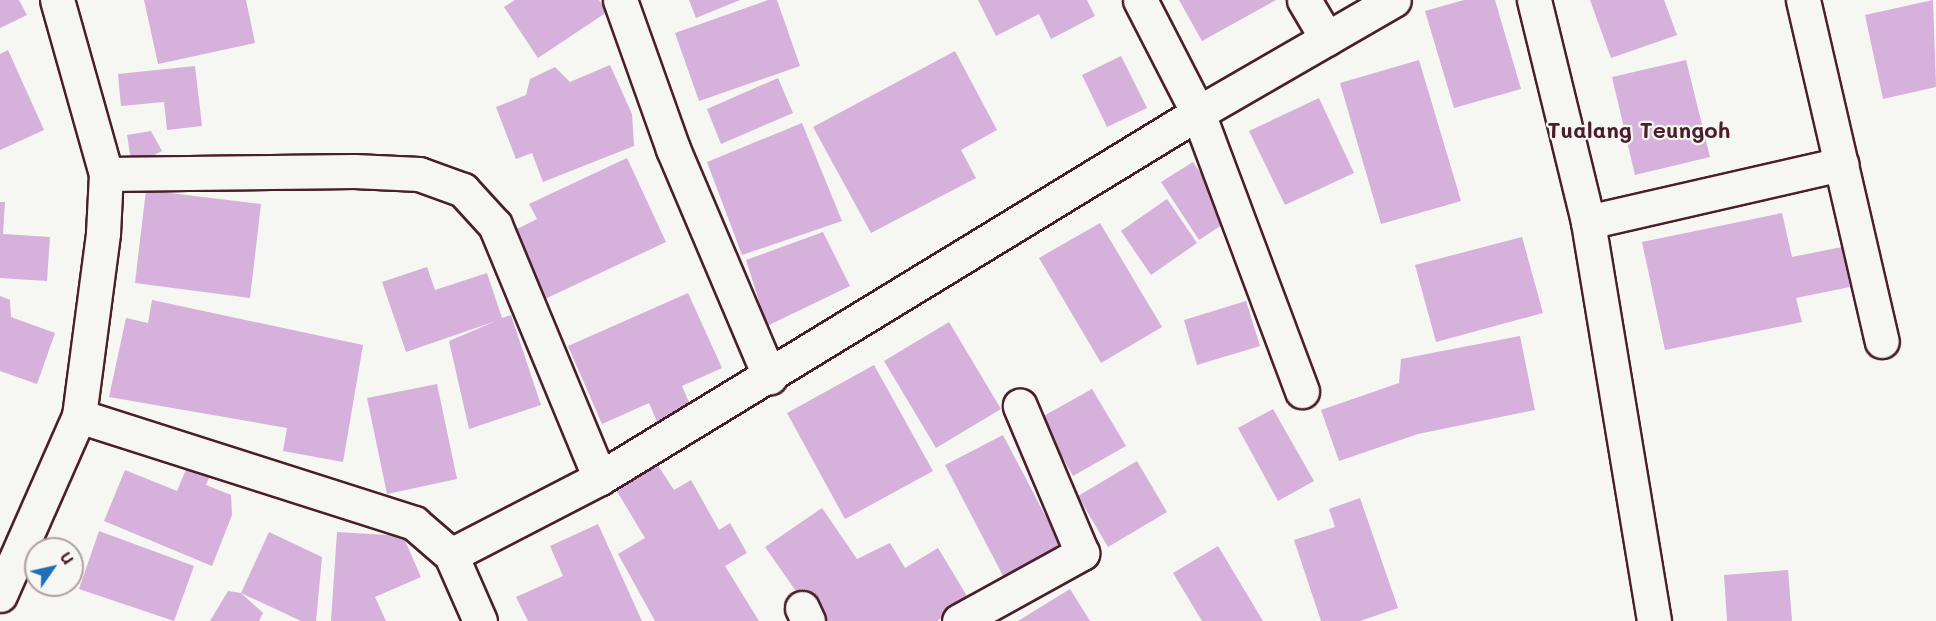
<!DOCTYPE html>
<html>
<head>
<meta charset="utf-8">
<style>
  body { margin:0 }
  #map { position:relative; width:1936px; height:621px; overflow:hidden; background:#f6f6f2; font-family:Mali,sans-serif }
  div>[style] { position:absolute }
  .building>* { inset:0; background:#d5b1db }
  .roads { filter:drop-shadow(2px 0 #4a1f2b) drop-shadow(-2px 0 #4a1f2b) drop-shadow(0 2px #4a1f2b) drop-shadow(0 -2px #4a1f2b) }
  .street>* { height:33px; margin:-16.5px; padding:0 16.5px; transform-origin:16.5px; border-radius:16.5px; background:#f6f6f2 }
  span { translate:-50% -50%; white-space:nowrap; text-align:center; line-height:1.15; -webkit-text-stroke:4.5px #f6f6f2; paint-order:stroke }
  .quarter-label { font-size:22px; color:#4a1f2b; font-weight:700 }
  .north { position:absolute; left:24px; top:537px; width:60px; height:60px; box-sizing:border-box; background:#f6f6f2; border:2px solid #b1a0a2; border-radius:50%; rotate:56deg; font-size:16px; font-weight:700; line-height:24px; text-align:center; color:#4a1f2b }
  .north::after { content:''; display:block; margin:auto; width:21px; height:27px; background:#1f6fb2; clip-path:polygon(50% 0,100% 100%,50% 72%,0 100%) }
</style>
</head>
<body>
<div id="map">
  <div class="building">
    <div style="clip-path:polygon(0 0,19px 0,27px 15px,0 28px)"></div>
    <div style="clip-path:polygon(144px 0,246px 0,255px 43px,158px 64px)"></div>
    <div style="clip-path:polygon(515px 0,599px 0,607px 12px,538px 58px,504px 7px)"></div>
    <div style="clip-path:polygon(689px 0,740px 0,696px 18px)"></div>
    <div style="clip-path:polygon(768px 0,777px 0,800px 66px,699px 101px,675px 33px)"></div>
    <div style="clip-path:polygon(978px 0,1087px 0,1095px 16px,1051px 39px,1039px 14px,996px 36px)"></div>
    <div style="clip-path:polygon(1179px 0,1276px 0,1202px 41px)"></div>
    <div style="clip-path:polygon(1464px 0,1495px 0,1521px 89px,1454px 108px,1425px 11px)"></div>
    <div style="clip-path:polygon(1590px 0,1664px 0,1677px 35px,1611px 58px)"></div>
    <div style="clip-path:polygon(1933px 0,1936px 87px,1883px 99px,1865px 15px)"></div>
    <div style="clip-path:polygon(8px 50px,44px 130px,0 150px,0 54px)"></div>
    <div style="clip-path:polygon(955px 51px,997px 130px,961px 150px,976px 178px,871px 233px,813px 127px)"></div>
    <div style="clip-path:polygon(1121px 56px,1147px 108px,1107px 127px,1082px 75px)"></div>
    <div style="clip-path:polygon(1419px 60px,1461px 201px,1381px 224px,1340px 83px)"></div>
    <div style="clip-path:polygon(1686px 60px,1710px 157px,1635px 175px,1612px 77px)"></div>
    <div style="clip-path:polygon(610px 65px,632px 114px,634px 146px,543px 182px,532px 153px,516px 159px,496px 107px,526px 95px,530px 79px,555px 67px,570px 82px)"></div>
    <div style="clip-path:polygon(195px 66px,202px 126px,167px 130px,164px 102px,121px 106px,118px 74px)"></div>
    <div style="clip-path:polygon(778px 78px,793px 113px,721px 144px,707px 109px)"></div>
    <div style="clip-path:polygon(1319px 98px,1354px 173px,1285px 205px,1249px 131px)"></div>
    <div style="clip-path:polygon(802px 123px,842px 221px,742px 255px,707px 162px)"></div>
    <div style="clip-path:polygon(151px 131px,162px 151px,132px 167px,127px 135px)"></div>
    <div style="clip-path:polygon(627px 158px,666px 242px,545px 299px,513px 231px,537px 219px,529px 204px)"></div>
    <div style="clip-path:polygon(1193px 162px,1231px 219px,1199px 240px,1161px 182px)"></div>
    <div style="clip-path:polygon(146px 190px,261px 204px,250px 298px,135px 283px)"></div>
    <div style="clip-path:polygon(1167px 199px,1197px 243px,1151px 275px,1121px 231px)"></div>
    <div style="clip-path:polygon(0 202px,5px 202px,3px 234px,50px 237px,47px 281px,0 278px)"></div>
    <div style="clip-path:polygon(1782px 213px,1792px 257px,1842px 247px,1850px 287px,1796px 298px,1802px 322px,1665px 350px,1642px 242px)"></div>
    <div style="clip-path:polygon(1100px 223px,1162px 327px,1101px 363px,1039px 258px)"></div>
    <div style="clip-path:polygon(823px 232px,850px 286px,767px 326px,746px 260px)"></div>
    <div style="clip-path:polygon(1522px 237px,1543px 313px,1436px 342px,1415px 265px)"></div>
    <div style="clip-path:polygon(427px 267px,435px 290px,487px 273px,502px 318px,511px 315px,541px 405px,469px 429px,449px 341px,496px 321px,406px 352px,382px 282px)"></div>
    <div style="clip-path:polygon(688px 293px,722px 368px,682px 386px,692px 409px,658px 424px,649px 403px,602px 424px,568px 346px)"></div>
    <div style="clip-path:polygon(0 296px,10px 300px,11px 317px,55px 333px,37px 384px,0 371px)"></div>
    <div style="clip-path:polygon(152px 300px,363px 345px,343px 462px,283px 451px,287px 428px,109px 397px,126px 318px,148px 323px)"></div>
    <div style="clip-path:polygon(1246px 301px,1260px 346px,1197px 365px,1184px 320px)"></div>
    <div style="clip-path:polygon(949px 322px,1001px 409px,936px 448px,884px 361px)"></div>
    <div style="clip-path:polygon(1520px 336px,1535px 410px,1418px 434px,1339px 461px,1321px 410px,1399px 383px,1401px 359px)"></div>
    <div style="clip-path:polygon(874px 365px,933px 471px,845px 519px,787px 413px)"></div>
    <div style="clip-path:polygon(437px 384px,457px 479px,387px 494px,367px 398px)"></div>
    <div style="clip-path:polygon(1092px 389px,1126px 446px,1073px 476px,1040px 418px)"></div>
    <div style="clip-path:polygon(1273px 409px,1314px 481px,1278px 501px,1238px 428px)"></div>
    <div style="clip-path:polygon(1003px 435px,1069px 561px,1011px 591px,945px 465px)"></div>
    <div style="clip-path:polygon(190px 460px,213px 468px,206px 485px,231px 495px,232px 515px,212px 566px,104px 521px,125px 470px,177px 491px)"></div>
    <div style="clip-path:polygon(1137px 461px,1167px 512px,1108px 547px,1078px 496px)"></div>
    <div style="clip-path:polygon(657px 464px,674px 490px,691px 480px,719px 530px,730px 523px,747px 553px,725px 566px,759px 621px,655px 621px,618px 554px,645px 538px,615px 488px)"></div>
    <div style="clip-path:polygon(1360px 498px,1398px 608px,1360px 621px,1321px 621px,1294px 540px,1335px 527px,1329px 509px)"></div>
    <div style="clip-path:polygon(822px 508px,857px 559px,890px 543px,905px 568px,938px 548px,970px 601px,937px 621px,817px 621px,765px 547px)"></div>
    <div style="clip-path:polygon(598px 524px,642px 621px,528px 621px,516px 597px,563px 576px,550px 546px)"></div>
    <div style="clip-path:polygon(99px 531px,194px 566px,174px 621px,79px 589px)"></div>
    <div style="clip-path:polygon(269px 532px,322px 557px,316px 621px,301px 621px,241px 593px)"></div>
    <div style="clip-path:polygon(337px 532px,403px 536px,421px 577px,375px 597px,386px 621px,331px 621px)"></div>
    <div style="clip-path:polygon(1218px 546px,1263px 621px,1202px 621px,1173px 573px)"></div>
    <div style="clip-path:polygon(1788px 570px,1792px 621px,1727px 621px,1724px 575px)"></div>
    <div style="clip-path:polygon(1070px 589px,1090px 621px,1018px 621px)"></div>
    <div style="clip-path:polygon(228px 591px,241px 593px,263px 613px,259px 621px,210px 621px)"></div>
  </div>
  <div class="roads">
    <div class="street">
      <div style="left:620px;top:0;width:158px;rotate:70.4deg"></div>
      <div style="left:673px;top:149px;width:248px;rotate:67deg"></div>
      <div style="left:1140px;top:0;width:127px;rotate:62.8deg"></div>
      <div style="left:1198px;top:113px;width:297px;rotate:69.5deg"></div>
      <div style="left:1304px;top:0;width:45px;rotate:59.5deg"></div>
      <div style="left:1534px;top:0;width:228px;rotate:76.3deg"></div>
      <div style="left:1588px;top:222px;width:404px;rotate:80.6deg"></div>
      <div style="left:1803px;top:0;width:350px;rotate:77deg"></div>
      <div style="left:106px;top:174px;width:248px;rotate:-0.7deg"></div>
      <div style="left:354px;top:171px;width:65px;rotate:2.6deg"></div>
      <div style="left:419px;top:174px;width:47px;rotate:20deg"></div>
      <div style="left:463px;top:190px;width:47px;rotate:47.6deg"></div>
      <div style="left:495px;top:225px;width:274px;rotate:67.5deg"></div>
      <div style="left:1588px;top:222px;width:260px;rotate:-12.9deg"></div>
      <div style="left:79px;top:416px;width:352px;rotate:17.7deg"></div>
      <div style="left:414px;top:523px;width:49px;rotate:40.9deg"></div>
      <div style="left:451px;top:555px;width:72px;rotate:66.3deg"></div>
      <div style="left:451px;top:555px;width:168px;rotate:-27.3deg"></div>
      <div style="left:600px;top:478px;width:701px;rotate:-31.4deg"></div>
      <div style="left:1198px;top:113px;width:226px;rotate:-30deg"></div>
      <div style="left:0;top:595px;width:196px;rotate:-66.2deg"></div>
      <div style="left:79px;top:416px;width:185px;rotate:-82.5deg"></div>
      <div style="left:103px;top:233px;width:59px;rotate:-87.1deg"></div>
      <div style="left:106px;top:174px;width:181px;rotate:-105.7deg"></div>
      <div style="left:802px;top:608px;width:14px;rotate:65deg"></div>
      <div style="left:959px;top:621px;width:141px;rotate:-28.9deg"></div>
      <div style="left:1082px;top:553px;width:160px;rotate:-112.9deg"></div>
    </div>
  </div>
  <div class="quarter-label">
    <span style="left:1639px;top:130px">Tualang Teungoh</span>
  </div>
  <div class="north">U</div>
</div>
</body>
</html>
